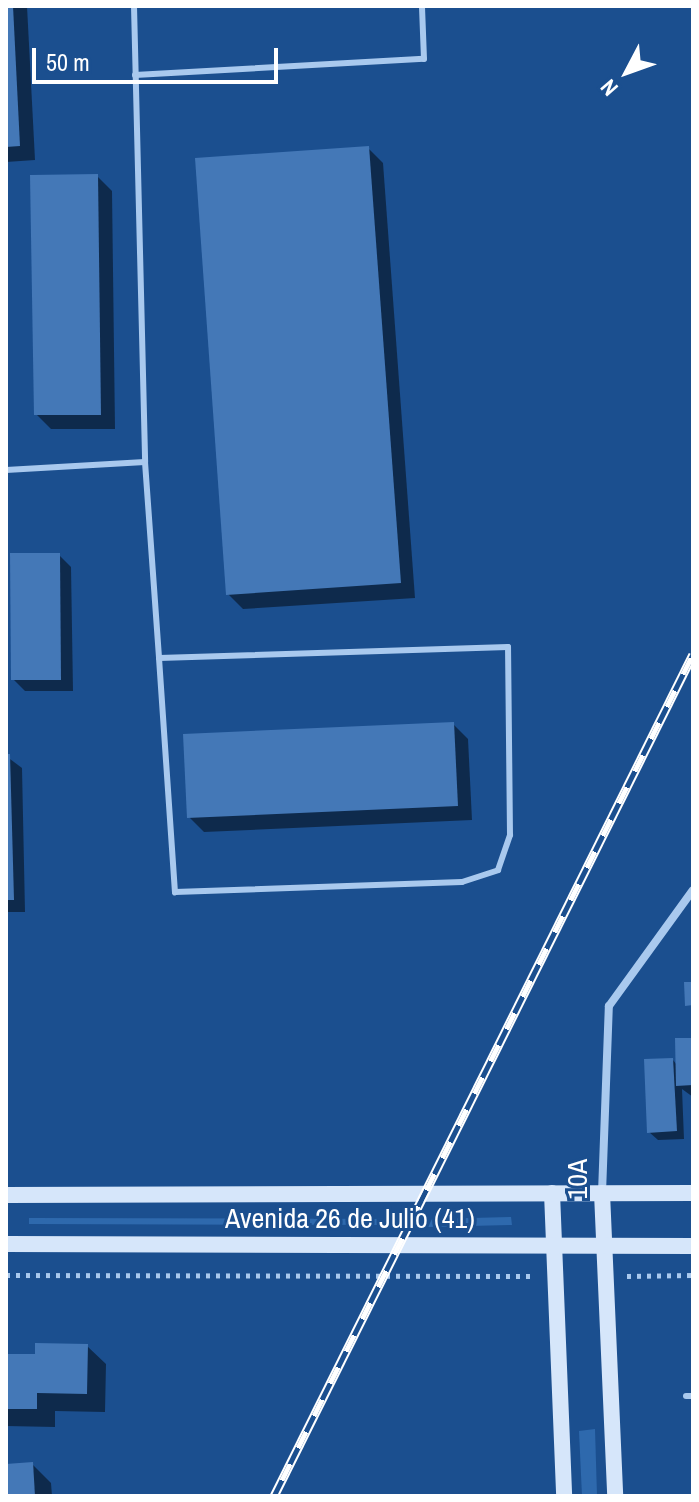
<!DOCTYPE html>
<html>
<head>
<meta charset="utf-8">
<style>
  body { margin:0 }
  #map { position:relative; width:699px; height:1502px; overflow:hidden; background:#1b4f8f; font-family:"Archivo Narrow",sans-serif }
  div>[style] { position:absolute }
  .green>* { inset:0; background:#2e69ad }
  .shadow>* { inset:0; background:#0007 }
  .building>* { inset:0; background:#4478b7 }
  .path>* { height:5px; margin-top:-2.5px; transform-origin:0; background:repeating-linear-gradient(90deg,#a9c9ee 0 4px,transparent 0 10px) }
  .lane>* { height:6px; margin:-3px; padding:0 3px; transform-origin:3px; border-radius:3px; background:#a9c9ee }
  .street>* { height:8px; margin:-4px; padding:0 4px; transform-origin:4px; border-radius:4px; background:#a9c9ee }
  .secondary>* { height:16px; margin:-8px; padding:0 8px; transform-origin:8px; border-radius:8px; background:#d6e6fa }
  .rail>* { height:9px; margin-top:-4.5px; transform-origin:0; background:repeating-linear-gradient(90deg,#1b4f8f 0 18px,#fff 0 36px); box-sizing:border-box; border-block:2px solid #fff }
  span { translate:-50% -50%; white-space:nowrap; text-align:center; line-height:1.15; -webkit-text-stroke:6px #1b4f8f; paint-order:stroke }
  .street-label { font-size:28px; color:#fff }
  .frame { position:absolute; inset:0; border:8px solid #fff; pointer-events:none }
  .north { position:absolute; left:587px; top:32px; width:80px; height:80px; -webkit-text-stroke:6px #1b4f8f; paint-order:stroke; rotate:229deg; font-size:22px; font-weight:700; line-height:32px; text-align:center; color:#fff }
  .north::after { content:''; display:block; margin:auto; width:28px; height:36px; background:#fff; clip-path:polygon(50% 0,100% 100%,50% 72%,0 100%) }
  .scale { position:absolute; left:32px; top:48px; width:246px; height:36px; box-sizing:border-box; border:4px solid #fff; border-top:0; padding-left:10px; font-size:24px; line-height:28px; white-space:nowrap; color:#fff; -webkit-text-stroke:6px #1b4f8f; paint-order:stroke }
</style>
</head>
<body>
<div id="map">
  <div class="green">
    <div style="clip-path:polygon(511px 1217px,512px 1225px,428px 1227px,432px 1219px)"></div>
    <div style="clip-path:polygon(29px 1218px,397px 1219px,392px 1225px,29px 1224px)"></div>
    <div style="clip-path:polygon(595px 1429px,597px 1496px,582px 1496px,579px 1431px)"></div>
  </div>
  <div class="shadow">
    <div style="clip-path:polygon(6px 6px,27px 6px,35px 160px,6px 162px)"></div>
    <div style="clip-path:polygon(368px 148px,383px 163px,415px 598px,243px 609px,228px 594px)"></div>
    <div style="clip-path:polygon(97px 176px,112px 191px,115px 429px,51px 429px,36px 414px)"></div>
    <div style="clip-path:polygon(59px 555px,71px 567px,73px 691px,25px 691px,13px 679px)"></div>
    <div style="clip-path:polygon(453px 724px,468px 739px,472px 820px,204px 832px,189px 817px)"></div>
    <div style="clip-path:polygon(6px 756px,22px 768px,25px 912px,6px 912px)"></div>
    <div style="clip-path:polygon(693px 1040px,693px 1097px,682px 1089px,684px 1139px,658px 1140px,649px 1132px,673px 1060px,677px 1065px)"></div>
    <div style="clip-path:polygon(87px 1346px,106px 1364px,105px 1412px,55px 1411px,55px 1427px,6px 1426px,6px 1356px,37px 1356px)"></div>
    <div style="clip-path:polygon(32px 1464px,51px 1483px,52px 1496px,6px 1496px,6px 1466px)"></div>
  </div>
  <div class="building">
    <div style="clip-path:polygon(6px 6px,13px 6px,20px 146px,6px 147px)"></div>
    <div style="clip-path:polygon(369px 146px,401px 583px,226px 595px,195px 158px)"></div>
    <div style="clip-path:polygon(98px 174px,101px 415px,34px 415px,30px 175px)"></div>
    <div style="clip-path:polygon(10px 553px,60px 553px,61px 680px,11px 680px)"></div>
    <div style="clip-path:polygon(454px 722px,458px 806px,187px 818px,183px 734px)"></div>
    <div style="clip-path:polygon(6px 754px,10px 754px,14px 900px,6px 900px)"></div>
    <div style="clip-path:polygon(684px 982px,693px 982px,693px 1005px,685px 1006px)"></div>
    <div style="clip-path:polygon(675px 1038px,693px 1038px,693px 1085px,676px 1086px)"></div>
    <div style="clip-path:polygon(673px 1058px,677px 1131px,647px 1133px,644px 1059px)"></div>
    <div style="clip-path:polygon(35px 1343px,88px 1344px,87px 1394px,37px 1393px,37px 1409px,6px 1409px,6px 1354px,35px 1354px)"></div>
    <div style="clip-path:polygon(33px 1462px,35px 1496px,6px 1496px,6px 1464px)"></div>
  </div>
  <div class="path">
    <div style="left:6px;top:1275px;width:527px;rotate:0.11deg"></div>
    <div style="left:627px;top:1276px;width:66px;rotate:-0.9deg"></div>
  </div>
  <div class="lane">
    <div style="left:134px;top:6px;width:456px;rotate:88.6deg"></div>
    <div style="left:135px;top:75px;width:289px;rotate:-3.2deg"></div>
    <div style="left:424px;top:59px;width:53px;rotate:-92.2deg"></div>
    <div style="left:6px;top:470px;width:139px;rotate:-3.3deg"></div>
    <div style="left:145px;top:462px;width:196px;rotate:85.9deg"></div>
    <div style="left:159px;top:658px;width:235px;rotate:86.1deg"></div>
    <div style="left:175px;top:892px;width:287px;rotate:-2deg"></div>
    <div style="left:462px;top:882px;width:38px;rotate:-18deg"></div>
    <div style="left:498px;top:870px;width:37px;rotate:-71deg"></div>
    <div style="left:510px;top:835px;width:188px;rotate:-90.6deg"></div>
    <div style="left:508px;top:647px;width:349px;rotate:178.2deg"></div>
    <div style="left:686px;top:1396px;width:7px"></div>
  </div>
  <div class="street">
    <div style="left:602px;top:1193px;width:187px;rotate:-87.9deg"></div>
    <div style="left:609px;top:1006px;width:143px;rotate:-54.1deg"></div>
  </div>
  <div class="secondary">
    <div style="left:552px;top:1193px;width:303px;rotate:87.7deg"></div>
    <div style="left:602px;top:1193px;width:303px;rotate:87.5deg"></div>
    <div style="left:6px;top:1195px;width:687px;rotate:-0.17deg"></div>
    <div style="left:6px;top:1244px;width:687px;rotate:0.17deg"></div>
  </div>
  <div class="rail">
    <div style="left:274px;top:1496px;width:940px;rotate:-63.54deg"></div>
  </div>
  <div class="street-label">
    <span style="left:577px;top:1179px;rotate:-90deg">10A</span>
    <span style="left:350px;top:1218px">Avenida 26 de Julio (41)</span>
  </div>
  <div class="frame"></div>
  <div class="north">N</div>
  <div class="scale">50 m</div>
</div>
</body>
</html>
